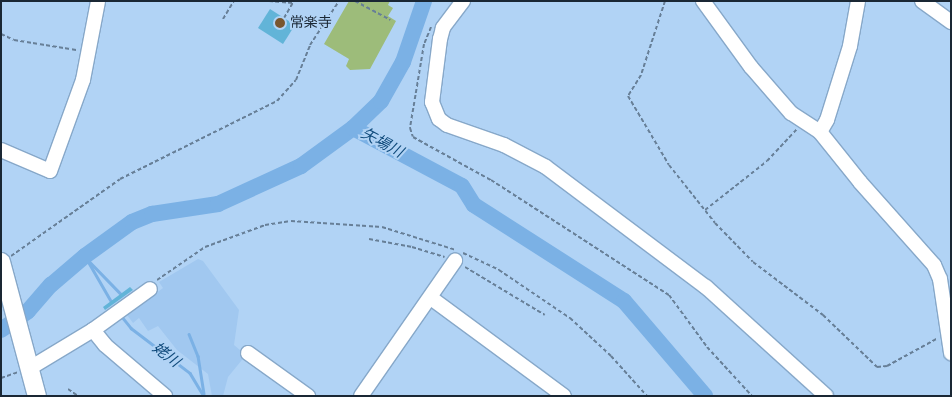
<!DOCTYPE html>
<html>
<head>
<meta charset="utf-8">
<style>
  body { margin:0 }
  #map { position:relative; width:952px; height:397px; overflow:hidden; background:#b1d3f5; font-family:"Varela Round","Noto Sans JP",sans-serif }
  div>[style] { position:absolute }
  .built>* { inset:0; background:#a1c8f0 }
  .green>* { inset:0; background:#9dbc7a }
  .stream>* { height:2.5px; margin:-1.25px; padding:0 1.25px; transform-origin:1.25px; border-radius:1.25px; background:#7bb1e5 }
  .river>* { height:16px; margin:-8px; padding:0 8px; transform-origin:8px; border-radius:8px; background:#7bb1e5 }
  .building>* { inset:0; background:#62b4d8 }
  .path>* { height:2px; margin-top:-1px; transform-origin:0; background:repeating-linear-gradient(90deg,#677f97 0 4px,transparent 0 6.5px) }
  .roads { filter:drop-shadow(1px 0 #87a8c9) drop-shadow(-1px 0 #87a8c9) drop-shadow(0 1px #87a8c9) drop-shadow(0 -1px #87a8c9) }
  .minor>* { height:14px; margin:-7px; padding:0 7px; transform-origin:7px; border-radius:7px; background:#fff }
  .major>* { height:18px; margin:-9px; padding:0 9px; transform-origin:9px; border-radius:9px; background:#fff }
  .dots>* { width:14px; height:14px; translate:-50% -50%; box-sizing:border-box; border:2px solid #b1d3f5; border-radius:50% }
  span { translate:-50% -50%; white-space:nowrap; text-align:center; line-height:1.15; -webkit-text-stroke:4px #b1d3f5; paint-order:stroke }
  .poi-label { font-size:14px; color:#1a2734 }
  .left { translate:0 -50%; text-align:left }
  .water-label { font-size:15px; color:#0f4a7b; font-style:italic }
  .frame { position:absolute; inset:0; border:2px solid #1a2734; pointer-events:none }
</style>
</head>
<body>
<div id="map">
  <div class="built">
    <div style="clip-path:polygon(198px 259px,203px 261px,239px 310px,234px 345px,246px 355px,228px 377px,223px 396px,212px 396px,208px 374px,177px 350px,158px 326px,148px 331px,139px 318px,133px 323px,127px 315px,163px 288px,159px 282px)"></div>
  </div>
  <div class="green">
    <div style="clip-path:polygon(349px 1px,390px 1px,388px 5px,393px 8px,388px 16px,396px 21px,370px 69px,350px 70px,346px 66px,349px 59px,324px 44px)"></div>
  </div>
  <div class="stream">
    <div style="left:85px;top:256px;width:52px;rotate:60deg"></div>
    <div style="left:89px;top:261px;width:45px;rotate:45.9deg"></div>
    <div style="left:123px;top:318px;width:13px;rotate:51deg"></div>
    <div style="left:131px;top:328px;width:74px;rotate:37.3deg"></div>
    <div style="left:190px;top:373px;width:27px;rotate:59deg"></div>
    <div style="left:189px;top:334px;width:24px;rotate:68deg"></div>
    <div style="left:198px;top:356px;width:38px;rotate:81deg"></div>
  </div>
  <div class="river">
    <div style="left:353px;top:128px;width:123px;rotate:28deg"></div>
    <div style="left:462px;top:186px;width:22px;rotate:58deg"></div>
    <div style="left:474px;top:205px;width:178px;rotate:32.6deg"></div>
    <div style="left:624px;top:301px;width:125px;rotate:49.5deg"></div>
    <div style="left:1px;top:330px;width:33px;rotate:-35deg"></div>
    <div style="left:28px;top:311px;width:35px;rotate:-49deg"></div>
    <div style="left:51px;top:285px;width:45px;rotate:-40.5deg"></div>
    <div style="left:85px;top:256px;width:58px;rotate:-35.9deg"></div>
    <div style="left:132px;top:222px;width:22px;rotate:-22deg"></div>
    <div style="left:152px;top:214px;width:67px;rotate:-8.6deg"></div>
    <div style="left:218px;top:204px;width:91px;rotate:-24.6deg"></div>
    <div style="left:301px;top:166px;width:64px;rotate:-36.2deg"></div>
    <div style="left:353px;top:128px;width:39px;rotate:-44deg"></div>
    <div style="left:381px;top:101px;width:45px;rotate:-60.6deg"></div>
    <div style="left:403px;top:62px;width:65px;rotate:-71deg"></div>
  </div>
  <div class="building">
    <div style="clip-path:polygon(270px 9px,295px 25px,283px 44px,258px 28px)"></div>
    <div style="clip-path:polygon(130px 287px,133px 290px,105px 310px,103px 307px)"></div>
  </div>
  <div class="path">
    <div style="left:269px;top:1px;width:24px;rotate:5deg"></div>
    <div style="left:355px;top:1px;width:40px;rotate:28deg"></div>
    <div style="left:665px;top:1px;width:78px;rotate:108deg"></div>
    <div style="left:641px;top:75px;width:25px;rotate:122deg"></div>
    <div style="left:628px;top:96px;width:80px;rotate:59.3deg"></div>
    <div style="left:669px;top:165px;width:74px;rotate:51.6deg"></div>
    <div style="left:715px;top:223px;width:54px;rotate:45.7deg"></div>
    <div style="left:753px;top:262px;width:88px;rotate:37.1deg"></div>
    <div style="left:823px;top:315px;width:75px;rotate:43.9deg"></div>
    <div style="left:877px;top:367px;width:10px;rotate:-6deg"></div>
    <div style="left:887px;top:366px;width:58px;rotate:-28.8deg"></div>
    <div style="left:284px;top:18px;width:20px;rotate:-60deg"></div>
    <div style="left:223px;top:19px;width:21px;rotate:-59deg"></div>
    <div style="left:431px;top:27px;width:18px;rotate:112deg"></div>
    <div style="left:424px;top:44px;width:85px;rotate:99.5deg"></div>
    <div style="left:410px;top:128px;width:9px;rotate:72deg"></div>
    <div style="left:413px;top:137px;width:89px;rotate:28.9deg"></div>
    <div style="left:491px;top:180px;width:212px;rotate:32.9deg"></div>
    <div style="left:669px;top:295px;width:64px;rotate:53.8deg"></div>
    <div style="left:707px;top:347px;width:67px;rotate:47.4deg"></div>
    <div style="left:1px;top:34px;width:14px;rotate:25deg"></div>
    <div style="left:14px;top:40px;width:63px;rotate:9.2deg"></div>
    <div style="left:705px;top:210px;width:79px;rotate:-38.3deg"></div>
    <div style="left:767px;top:161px;width:44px;rotate:-46.8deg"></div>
    <div style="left:369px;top:239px;width:44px;rotate:10.5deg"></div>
    <div style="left:412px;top:247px;width:34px;rotate:17deg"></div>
    <div style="left:463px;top:253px;width:40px;rotate:25deg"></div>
    <div style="left:499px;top:270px;width:86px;rotate:34.1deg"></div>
    <div style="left:570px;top:318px;width:56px;rotate:42.8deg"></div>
    <div style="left:611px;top:356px;width:54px;rotate:48deg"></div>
    <div style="left:11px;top:256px;width:133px;rotate:-35.2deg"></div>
    <div style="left:120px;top:179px;width:175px;rotate:-26.4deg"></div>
    <div style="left:277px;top:101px;width:28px;rotate:-48deg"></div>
    <div style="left:296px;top:80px;width:38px;rotate:-68deg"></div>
    <div style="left:310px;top:45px;width:53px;rotate:-56.6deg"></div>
    <div style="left:465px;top:267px;width:93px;rotate:31deg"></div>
    <div style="left:157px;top:280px;width:58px;rotate:-34.5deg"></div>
    <div style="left:205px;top:247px;width:64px;rotate:-20.1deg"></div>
    <div style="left:265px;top:225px;width:26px;rotate:-9deg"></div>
    <div style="left:291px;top:221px;width:91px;rotate:3.8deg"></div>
    <div style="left:382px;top:227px;width:77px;rotate:17.3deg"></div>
    <div style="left:1px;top:378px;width:18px;rotate:-19deg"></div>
    <div style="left:68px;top:389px;width:12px;rotate:35deg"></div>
  </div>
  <div class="roads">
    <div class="minor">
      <div style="left:463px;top:1px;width:34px;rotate:127deg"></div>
      <div style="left:443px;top:28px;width:11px;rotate:105deg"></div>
      <div style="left:440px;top:39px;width:64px;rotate:97.2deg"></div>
      <div style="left:432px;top:102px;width:18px;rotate:68deg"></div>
      <div style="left:439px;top:119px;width:10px;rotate:37deg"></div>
      <div style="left:447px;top:125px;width:60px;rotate:19.3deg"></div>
      <div style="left:504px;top:145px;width:47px;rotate:27.6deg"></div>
      <div style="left:546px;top:167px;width:200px;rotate:36.9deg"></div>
      <div style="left:706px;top:287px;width:162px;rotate:42.2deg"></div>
      <div style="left:703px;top:1px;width:82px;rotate:54deg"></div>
      <div style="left:751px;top:67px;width:61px;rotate:49deg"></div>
      <div style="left:791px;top:113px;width:35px;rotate:33deg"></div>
      <div style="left:820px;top:132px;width:64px;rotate:51.3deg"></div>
      <div style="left:860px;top:182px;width:111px;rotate:48.3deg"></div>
      <div style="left:934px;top:265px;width:15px;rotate:67deg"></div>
      <div style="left:940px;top:279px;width:75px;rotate:81.5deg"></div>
      <div style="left:922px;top:1px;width:36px;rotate:36deg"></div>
      <div style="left:820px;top:132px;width:14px;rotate:-60deg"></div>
      <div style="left:827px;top:120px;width:77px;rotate:-72.7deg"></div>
      <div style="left:850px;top:46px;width:46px;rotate:-79.9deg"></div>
      <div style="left:1px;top:150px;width:53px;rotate:23.2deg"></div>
      <div style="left:50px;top:171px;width:97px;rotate:-70.1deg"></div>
      <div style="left:83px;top:80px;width:80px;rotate:-79.2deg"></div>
      <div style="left:431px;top:298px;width:165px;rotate:36.4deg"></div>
      <div style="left:93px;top:330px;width:19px;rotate:51deg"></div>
      <div style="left:105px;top:345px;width:79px;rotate:40.4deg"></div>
      <div style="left:248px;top:353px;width:74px;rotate:35.6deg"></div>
      <div style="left:30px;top:368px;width:74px;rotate:-31.1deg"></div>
      <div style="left:93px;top:330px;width:70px;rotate:-35.7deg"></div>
      <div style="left:361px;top:396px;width:165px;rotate:-55.2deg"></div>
    </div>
    <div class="major">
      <div style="left:1px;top:262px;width:139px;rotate:75deg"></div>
    </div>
  </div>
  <div class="dots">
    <div style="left:280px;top:23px;background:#79572f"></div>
  </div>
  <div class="poi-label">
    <span class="left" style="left:290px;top:23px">常楽寺</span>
  </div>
  <div class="water-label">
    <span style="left:382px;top:143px;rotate:28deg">矢場川</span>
    <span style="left:166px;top:355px;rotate:37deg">姥川</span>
  </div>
  <div class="frame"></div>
</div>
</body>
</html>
